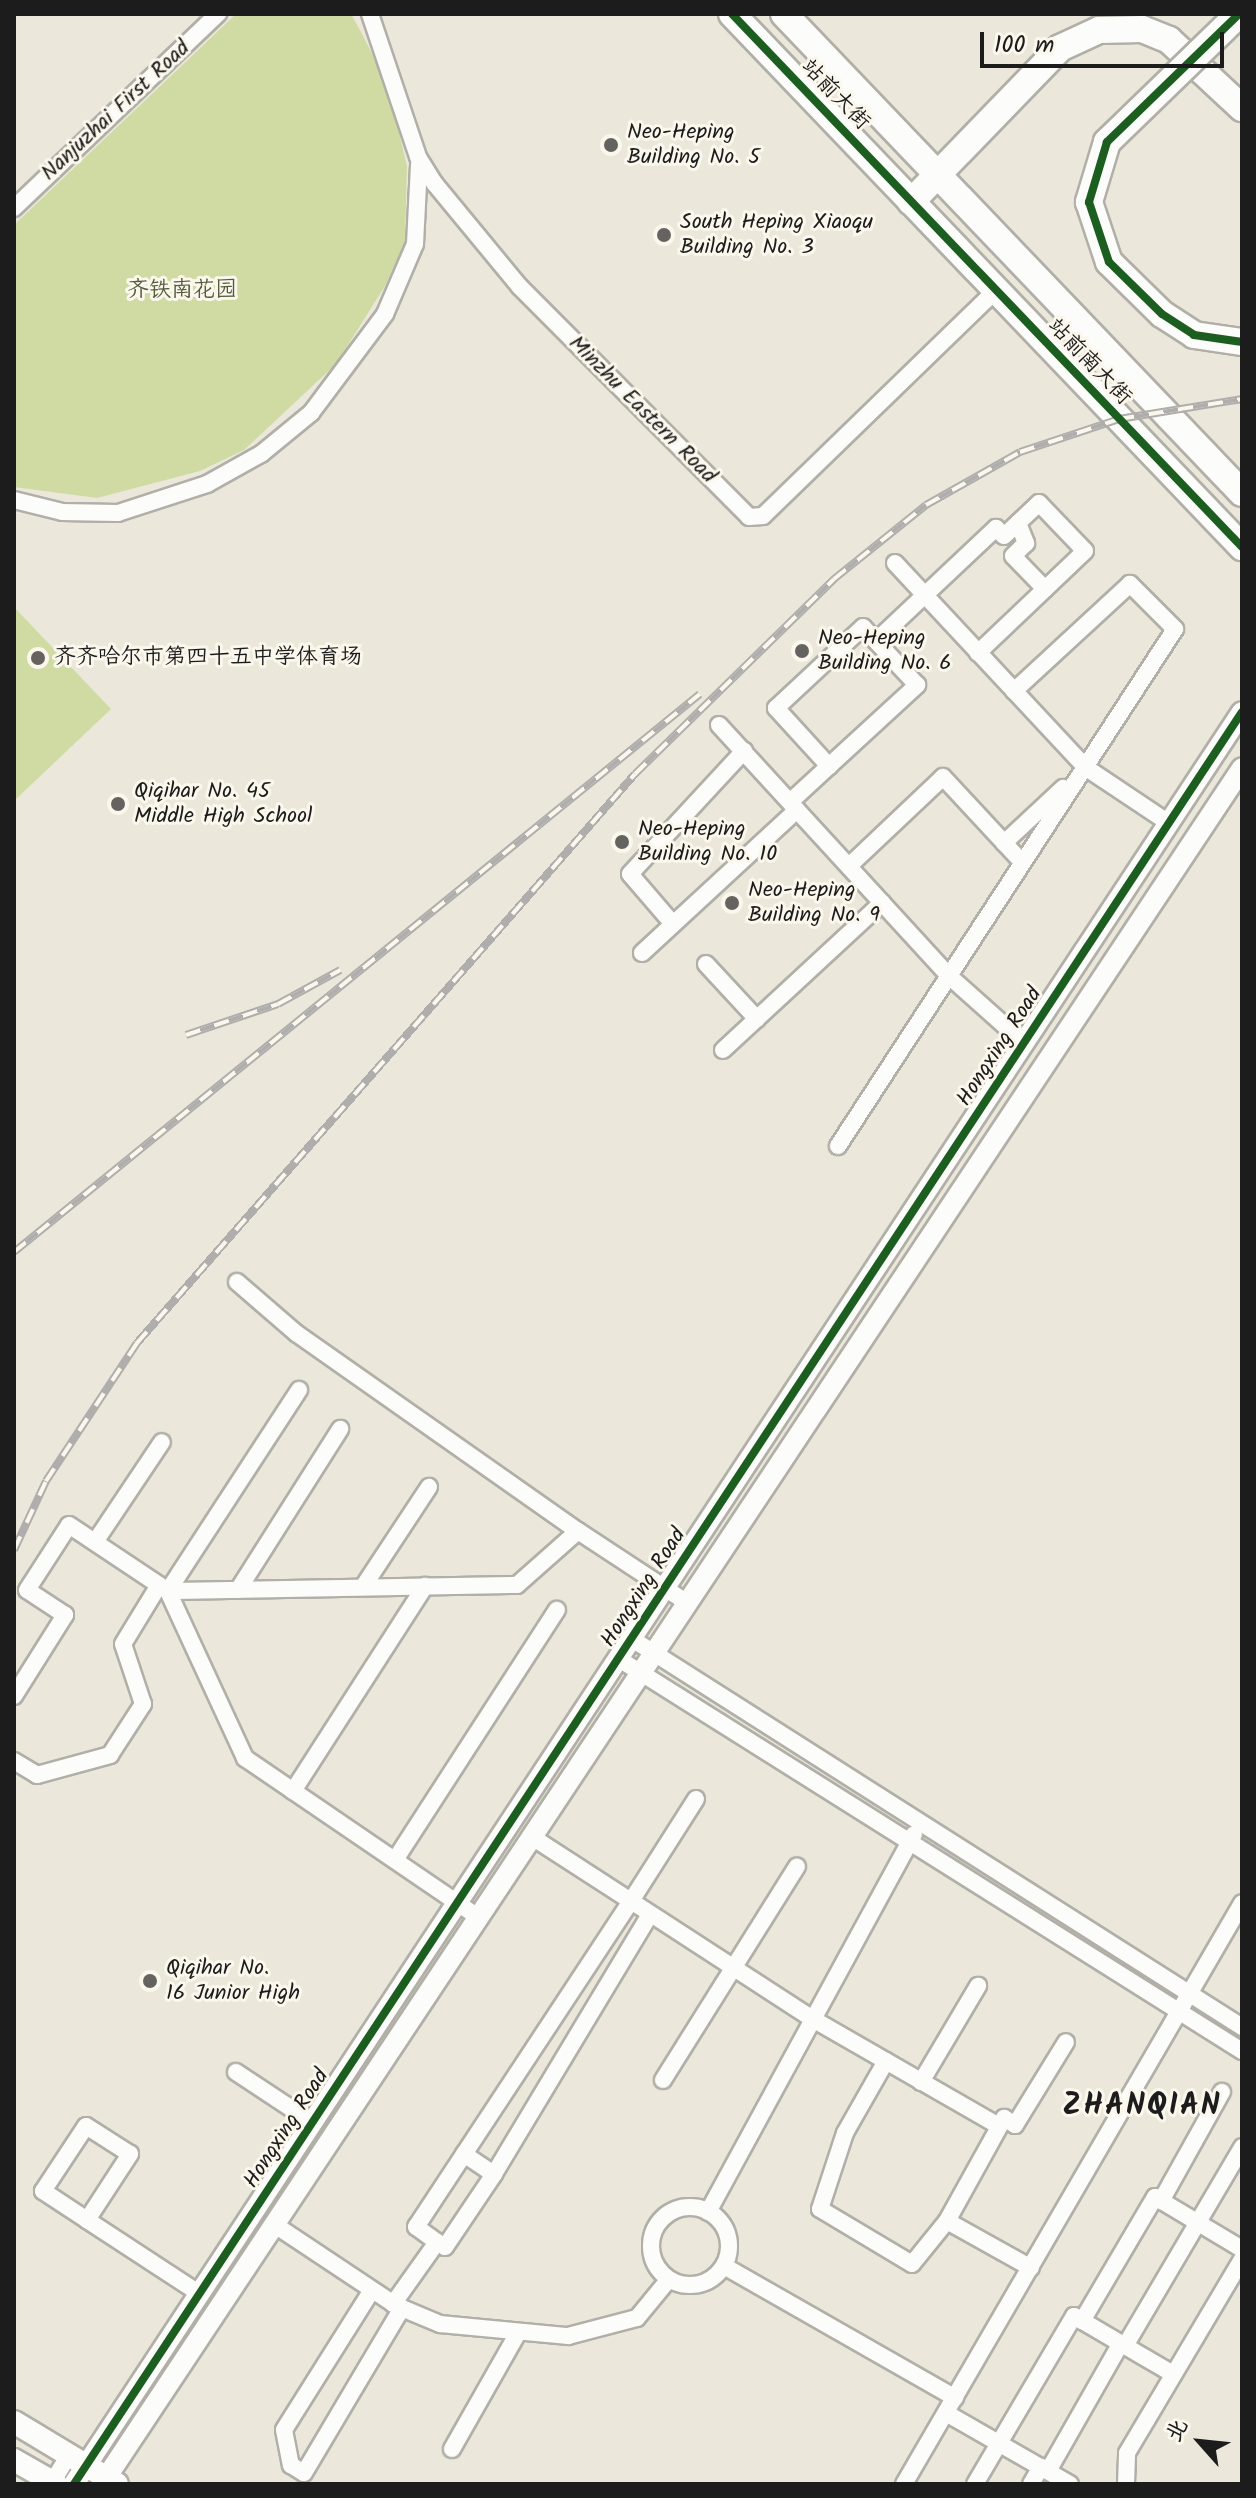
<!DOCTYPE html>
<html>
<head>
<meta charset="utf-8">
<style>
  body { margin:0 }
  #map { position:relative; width:1256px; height:2498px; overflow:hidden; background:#ebe8db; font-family:Kalam,"LXGW WenKai TC",sans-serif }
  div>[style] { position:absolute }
  .green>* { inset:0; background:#d0dba3 }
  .roads { filter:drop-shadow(2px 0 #b1afa7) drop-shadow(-2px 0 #b1afa7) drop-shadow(0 2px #b1afa7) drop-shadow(0 -2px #b1afa7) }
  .minor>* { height:16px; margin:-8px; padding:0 8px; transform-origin:8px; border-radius:8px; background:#fcfcfa }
  .minor>.ring { margin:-8px; padding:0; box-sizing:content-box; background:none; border:16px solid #fcfcfa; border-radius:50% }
  .tertiary>* { height:20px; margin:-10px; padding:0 10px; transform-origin:10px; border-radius:10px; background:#fcfcfa }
  .secondary>* { height:22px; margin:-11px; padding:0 11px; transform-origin:11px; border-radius:11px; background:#fcfcfa }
  .primary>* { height:26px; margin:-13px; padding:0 13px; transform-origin:13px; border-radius:13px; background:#fcfcfa }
  .trunk>* { height:26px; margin:-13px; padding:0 13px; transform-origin:13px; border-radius:13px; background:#fcfcfa }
  .rail>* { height:8px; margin-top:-4px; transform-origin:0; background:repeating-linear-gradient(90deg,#fbf7ec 0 15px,#afaeac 0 30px); box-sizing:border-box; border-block:2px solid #afaeac }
  .bridges { filter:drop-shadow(2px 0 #b1afa7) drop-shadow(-2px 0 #b1afa7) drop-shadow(0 2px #b1afa7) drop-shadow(0 -2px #b1afa7) }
  .primary-bridge>* { height:26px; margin:-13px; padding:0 13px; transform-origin:13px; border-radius:13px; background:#fcfcfa }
  .cycleway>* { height:8px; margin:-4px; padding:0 4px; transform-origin:4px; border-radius:4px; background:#1b5e20 }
  .dots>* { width:22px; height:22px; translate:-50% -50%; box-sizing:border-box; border:4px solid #fbf7ec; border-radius:50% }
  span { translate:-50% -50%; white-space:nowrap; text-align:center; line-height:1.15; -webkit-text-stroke:6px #fbf7ec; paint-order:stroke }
  .street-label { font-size:22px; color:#1c1c1c }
  .poi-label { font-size:22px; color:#1c1c1c }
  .left { translate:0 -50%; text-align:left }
  .park-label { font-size:22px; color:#535b3b }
  .district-label { font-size:30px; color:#1c1c1c; font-weight:700; letter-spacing:2px }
  .frame { position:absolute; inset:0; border:16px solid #1c1c1c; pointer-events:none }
  .north { position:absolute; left:1160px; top:2402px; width:80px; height:80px; -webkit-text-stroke:6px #fbf7ec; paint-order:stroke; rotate:297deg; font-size:22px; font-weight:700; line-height:32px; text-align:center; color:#1c1c1c }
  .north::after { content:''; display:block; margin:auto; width:28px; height:36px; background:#1c1c1c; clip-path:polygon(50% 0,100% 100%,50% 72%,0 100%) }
  .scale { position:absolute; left:980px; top:32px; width:244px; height:36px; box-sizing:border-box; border:4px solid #1c1c1c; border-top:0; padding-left:10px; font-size:24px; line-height:28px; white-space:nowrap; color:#1c1c1c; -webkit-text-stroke:6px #fbf7ec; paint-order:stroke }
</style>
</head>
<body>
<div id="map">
  <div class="green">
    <div style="clip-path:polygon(236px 14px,351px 14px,361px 32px,387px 83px,407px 166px,405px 242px,385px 286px,336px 364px,244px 450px,200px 471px,97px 498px,14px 487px,14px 225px)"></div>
    <div style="clip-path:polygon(14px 607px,111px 709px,14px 801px)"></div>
  </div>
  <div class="roads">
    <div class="minor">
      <div style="left:370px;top:14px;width:151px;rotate:71.4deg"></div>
      <div style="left:418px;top:157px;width:32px;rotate:58deg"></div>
      <div style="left:435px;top:184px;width:132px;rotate:50.5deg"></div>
      <div style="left:519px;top:286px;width:326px;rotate:45.1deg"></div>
      <div style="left:749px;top:517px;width:14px;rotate:-4deg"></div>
      <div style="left:763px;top:516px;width:325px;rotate:-44.1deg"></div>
      <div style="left:14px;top:208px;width:282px;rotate:-43.6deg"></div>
      <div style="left:14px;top:500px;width:49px;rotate:14deg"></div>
      <div style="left:62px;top:512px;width:56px;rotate:1deg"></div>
      <div style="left:118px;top:513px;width:94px;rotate:-18deg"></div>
      <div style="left:207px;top:484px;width:62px;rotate:-29.1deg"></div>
      <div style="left:261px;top:454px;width:65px;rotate:-39.4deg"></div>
      <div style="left:311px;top:413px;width:124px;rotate:-53.2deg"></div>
      <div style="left:385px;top:314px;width:76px;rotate:-66.8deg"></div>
      <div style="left:415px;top:244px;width:80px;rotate:-87.1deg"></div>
      <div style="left:1018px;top:523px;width:22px;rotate:68deg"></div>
      <div style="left:1026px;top:543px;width:18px;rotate:135deg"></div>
      <div style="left:1013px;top:556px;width:46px;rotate:45.9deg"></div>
      <div style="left:895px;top:563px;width:279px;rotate:47deg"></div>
      <div style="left:1085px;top:767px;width:101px;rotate:33.7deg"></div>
      <div style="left:876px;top:641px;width:165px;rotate:-43.3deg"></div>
      <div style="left:996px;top:528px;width:11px;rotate:45deg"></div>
      <div style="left:1004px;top:536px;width:48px;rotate:-43.3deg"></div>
      <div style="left:1039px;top:503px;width:66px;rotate:46.2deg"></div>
      <div style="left:1085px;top:551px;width:148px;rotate:136.4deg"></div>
      <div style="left:719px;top:725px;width:339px;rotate:47.5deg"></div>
      <div style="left:948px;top:975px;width:102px;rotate:41.8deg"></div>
      <div style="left:790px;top:802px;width:53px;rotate:-42.7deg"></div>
      <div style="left:829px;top:766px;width:120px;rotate:-42.6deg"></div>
      <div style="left:917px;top:685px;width:79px;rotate:-133deg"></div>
      <div style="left:863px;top:627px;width:119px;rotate:137deg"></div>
      <div style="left:776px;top:708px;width:79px;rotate:47.6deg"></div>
      <div style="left:1004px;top:843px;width:81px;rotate:-43deg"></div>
      <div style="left:849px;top:866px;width:129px;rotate:-43.4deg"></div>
      <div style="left:943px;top:777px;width:116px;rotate:47.1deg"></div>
      <div style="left:673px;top:924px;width:66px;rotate:-130.7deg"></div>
      <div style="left:630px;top:874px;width:168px;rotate:-47.2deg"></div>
      <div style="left:642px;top:953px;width:211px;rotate:-42.7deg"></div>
      <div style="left:706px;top:964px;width:75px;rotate:47.2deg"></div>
      <div style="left:723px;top:1050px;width:217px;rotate:-42.8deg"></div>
      <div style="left:838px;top:1146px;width:617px;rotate:-56.9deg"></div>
      <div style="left:1175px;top:629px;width:64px;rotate:-135deg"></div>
      <div style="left:1130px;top:584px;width:158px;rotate:137.3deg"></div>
      <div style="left:237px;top:1282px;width:78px;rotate:40.8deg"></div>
      <div style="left:296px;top:1333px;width:345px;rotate:35.1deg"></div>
      <div style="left:95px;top:1542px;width:120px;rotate:-56.2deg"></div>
      <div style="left:363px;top:1587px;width:120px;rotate:-56.6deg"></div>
      <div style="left:238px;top:1590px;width:191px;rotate:-57.6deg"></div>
      <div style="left:632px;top:1639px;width:723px;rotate:32.46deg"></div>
      <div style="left:619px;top:1659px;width:736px;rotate:32.18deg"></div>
      <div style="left:14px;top:1696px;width:96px;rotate:-57.8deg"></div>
      <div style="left:65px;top:1615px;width:45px;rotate:-146.7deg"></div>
      <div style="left:27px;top:1590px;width:77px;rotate:-57.1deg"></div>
      <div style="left:69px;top:1525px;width:119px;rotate:33.7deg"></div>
      <div style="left:168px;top:1591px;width:240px;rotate:-56.9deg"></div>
      <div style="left:14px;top:1761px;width:27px;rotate:31deg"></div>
      <div style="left:37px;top:1775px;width:76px;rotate:-15.3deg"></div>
      <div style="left:110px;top:1755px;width:61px;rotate:-57.1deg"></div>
      <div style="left:143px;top:1704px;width:63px;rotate:-108.4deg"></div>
      <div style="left:123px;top:1644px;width:69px;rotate:-58.6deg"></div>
      <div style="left:293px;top:1791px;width:244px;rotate:-57.2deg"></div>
      <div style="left:532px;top:1837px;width:118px;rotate:32.9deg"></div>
      <div style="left:631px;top:1901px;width:121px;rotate:-57.5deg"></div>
      <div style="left:395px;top:1860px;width:298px;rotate:-57.1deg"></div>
      <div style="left:478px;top:1917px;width:282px;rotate:-145.7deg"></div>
      <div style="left:245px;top:1758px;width:184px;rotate:-114.8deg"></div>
      <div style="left:168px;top:1591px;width:349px;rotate:-1deg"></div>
      <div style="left:517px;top:1585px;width:81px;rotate:-41.5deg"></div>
      <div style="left:578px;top:1531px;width:129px;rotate:33.3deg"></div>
      <div style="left:886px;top:2061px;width:83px;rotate:119.7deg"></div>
      <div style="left:845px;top:2133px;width:80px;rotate:108.2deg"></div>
      <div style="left:820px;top:2209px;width:107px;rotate:30.9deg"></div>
      <div style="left:912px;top:2264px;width:55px;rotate:-50.9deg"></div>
      <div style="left:947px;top:2221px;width:118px;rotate:-61deg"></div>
      <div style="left:1004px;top:2118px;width:13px;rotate:32deg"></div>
      <div style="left:1015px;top:2125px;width:97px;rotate:-58.4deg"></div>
      <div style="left:236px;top:2072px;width:92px;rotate:33.5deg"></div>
      <div style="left:663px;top:2080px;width:252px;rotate:-57.9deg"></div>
      <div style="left:921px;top:2082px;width:112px;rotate:-59.3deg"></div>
      <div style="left:464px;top:2154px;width:36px;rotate:34deg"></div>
      <div style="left:1161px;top:2201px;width:125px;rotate:-60.8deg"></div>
      <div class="ring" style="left:651px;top:2207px;width:62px;height:62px"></div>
      <div style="left:708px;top:2212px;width:430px;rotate:-61.4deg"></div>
      <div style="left:87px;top:2220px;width:79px;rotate:-56.9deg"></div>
      <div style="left:130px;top:2154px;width:52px;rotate:-147.5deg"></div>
      <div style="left:86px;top:2126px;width:78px;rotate:123.5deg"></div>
      <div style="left:43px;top:2191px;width:53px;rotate:33.4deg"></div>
      <div style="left:87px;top:2220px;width:135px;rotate:33.2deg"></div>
      <div style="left:947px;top:2221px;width:96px;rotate:29.2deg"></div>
      <div style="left:275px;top:2225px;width:146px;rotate:33.6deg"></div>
      <div style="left:397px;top:2306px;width:47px;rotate:22.7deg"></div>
      <div style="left:440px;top:2324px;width:129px;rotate:5.4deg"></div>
      <div style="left:568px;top:2336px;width:71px;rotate:-14.6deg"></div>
      <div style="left:637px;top:2318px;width:50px;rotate:-50.6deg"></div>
      <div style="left:437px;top:2242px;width:9px;rotate:32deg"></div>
      <div style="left:445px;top:2247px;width:88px;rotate:-56.1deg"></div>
      <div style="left:494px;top:2174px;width:303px;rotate:-59deg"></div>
      <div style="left:724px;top:2266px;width:266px;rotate:29.7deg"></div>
      <div style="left:372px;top:2290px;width:165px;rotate:122.2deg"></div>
      <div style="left:284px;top:2430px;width:36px;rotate:79deg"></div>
      <div style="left:291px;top:2465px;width:15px;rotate:32deg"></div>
      <div style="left:304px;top:2473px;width:192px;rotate:-59.3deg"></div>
      <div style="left:393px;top:2304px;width:76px;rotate:-54.6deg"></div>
      <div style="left:437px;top:2242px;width:26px;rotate:-144deg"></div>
      <div style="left:416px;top:2227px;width:391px;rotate:-56.6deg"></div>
      <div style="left:631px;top:1901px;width:215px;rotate:33deg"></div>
      <div style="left:811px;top:2018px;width:217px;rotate:29.9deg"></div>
      <div style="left:1082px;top:2321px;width:144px;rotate:-59.5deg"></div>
      <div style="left:1155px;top:2197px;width:101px;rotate:30.9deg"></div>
      <div style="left:1125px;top:2346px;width:231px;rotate:-59.5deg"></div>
      <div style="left:946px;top:2413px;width:143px;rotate:29.8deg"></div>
      <div style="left:452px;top:2449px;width:133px;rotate:-60.4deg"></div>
      <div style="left:1048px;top:2471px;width:147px;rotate:-60.3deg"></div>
      <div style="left:51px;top:2484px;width:34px;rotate:-58deg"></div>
      <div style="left:904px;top:2484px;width:672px;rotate:-59.81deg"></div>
      <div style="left:975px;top:2484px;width:195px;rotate:-59.5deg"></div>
      <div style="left:1074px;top:2316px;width:115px;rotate:30.4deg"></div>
      <div style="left:1031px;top:2484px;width:20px;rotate:-60deg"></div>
      <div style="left:1126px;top:2484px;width:31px;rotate:-88deg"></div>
      <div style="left:1127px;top:2453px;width:226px;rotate:-59.3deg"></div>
    </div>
    <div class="tertiary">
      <div style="left:74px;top:2484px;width:2122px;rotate:-56.61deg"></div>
      <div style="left:102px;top:2484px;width:2060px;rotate:-56.4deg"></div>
    </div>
    <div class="secondary">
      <div style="left:14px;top:2422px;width:120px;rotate:31deg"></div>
      <div style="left:14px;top:2460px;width:48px;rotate:29.7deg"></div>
    </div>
    <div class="primary">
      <div style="left:911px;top:202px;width:214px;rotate:-45.9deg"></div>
      <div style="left:1060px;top:48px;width:43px;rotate:-24.8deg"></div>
      <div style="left:1099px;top:30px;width:43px;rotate:-1.3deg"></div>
      <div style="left:1142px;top:29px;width:29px;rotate:22deg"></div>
      <div style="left:1169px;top:40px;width:100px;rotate:43deg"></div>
    </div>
    <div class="trunk">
      <div style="left:732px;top:14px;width:738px;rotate:46.26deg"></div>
      <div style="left:784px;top:14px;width:663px;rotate:46.28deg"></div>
    </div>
  </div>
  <div class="rail">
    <div style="left:186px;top:1035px;width:97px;rotate:-18.6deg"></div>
    <div style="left:278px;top:1004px;width:71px;rotate:-28.7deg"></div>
    <div style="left:14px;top:1252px;width:884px;rotate:-39.13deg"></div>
    <div style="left:14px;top:1550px;width:76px;rotate:-65.1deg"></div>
    <div style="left:46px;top:1481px;width:165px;rotate:-56.6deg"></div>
    <div style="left:137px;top:1343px;width:756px;rotate:-48.81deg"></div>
    <div style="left:635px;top:774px;width:279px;rotate:-44.4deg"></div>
    <div style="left:834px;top:579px;width:118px;rotate:-38.8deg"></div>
    <div style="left:926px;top:505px;width:108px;rotate:-29.4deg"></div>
    <div style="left:1020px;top:452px;width:104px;rotate:-18.4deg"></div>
    <div style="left:1119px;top:419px;width:125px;rotate:-9.2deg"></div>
  </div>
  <div class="bridges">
    <div class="primary-bridge">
      <div style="left:1239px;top:14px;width:184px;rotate:135.9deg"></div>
      <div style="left:1107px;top:142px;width:63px;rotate:106.7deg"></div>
      <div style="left:1089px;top:202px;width:63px;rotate:71.6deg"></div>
      <div style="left:1109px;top:262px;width:74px;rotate:44.5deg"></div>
      <div style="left:1162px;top:314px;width:38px;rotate:33deg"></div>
      <div style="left:1194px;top:335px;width:49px;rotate:8.3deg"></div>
    </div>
  </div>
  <div class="cycleway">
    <div style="left:732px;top:14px;width:738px;rotate:46.26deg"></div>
    <div style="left:1239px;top:14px;width:184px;rotate:135.9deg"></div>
    <div style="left:1107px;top:142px;width:63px;rotate:106.7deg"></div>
    <div style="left:1089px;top:202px;width:63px;rotate:71.6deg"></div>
    <div style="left:1109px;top:262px;width:74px;rotate:44.5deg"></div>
    <div style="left:1162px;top:314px;width:38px;rotate:33deg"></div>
    <div style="left:1194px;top:335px;width:49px;rotate:8.3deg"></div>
    <div style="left:74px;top:2484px;width:2122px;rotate:-56.61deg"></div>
  </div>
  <div class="dots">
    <div style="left:611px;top:145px;background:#64635f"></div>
    <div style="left:664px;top:235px;background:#64635f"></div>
    <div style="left:802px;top:651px;background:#64635f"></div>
    <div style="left:38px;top:658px;background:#64635f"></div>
    <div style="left:118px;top:804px;background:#64635f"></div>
    <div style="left:622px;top:842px;background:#64635f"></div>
    <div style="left:732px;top:903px;background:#64635f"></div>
    <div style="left:150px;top:1981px;background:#64635f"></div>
  </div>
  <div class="street-label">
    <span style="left:835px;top:95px;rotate:46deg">站前大街</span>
    <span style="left:116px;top:111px;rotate:-43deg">Nanjuzhai First Road</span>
    <span style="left:1089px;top:362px;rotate:46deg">站前南大街</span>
    <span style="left:642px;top:410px;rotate:45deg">Minzhu Eastern Road</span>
    <span style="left:1000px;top:1047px;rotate:-57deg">Hongxing Road</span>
    <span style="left:644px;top:1588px;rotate:-57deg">Hongxing Road</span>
    <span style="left:287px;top:2129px;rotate:-57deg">Hongxing Road</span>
  </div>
  <div class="poi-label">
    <span class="left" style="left:627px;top:145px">Neo-Heping<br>Building No. 5</span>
    <span class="left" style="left:680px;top:235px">South Heping Xiaoqu<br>Building No. 3</span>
    <span class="left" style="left:818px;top:651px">Neo-Heping<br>Building No. 6</span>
    <span class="left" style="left:54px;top:658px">齐齐哈尔市第四十五中学体育场</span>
    <span class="left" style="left:134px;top:804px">Qiqihar No. 45<br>Middle High School</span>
    <span class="left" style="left:638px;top:842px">Neo-Heping<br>Building No. 10</span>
    <span class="left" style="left:748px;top:903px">Neo-Heping<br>Building No. 9</span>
    <span class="left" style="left:166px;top:1981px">Qiqihar No.<br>16 Junior High</span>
  </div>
  <div class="park-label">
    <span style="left:182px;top:291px">齐铁南花园</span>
  </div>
  <div class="district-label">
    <span style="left:1142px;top:2106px">ZHANQIAN</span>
  </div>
  <div class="frame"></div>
  <div class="north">北</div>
  <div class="scale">100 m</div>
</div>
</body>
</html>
